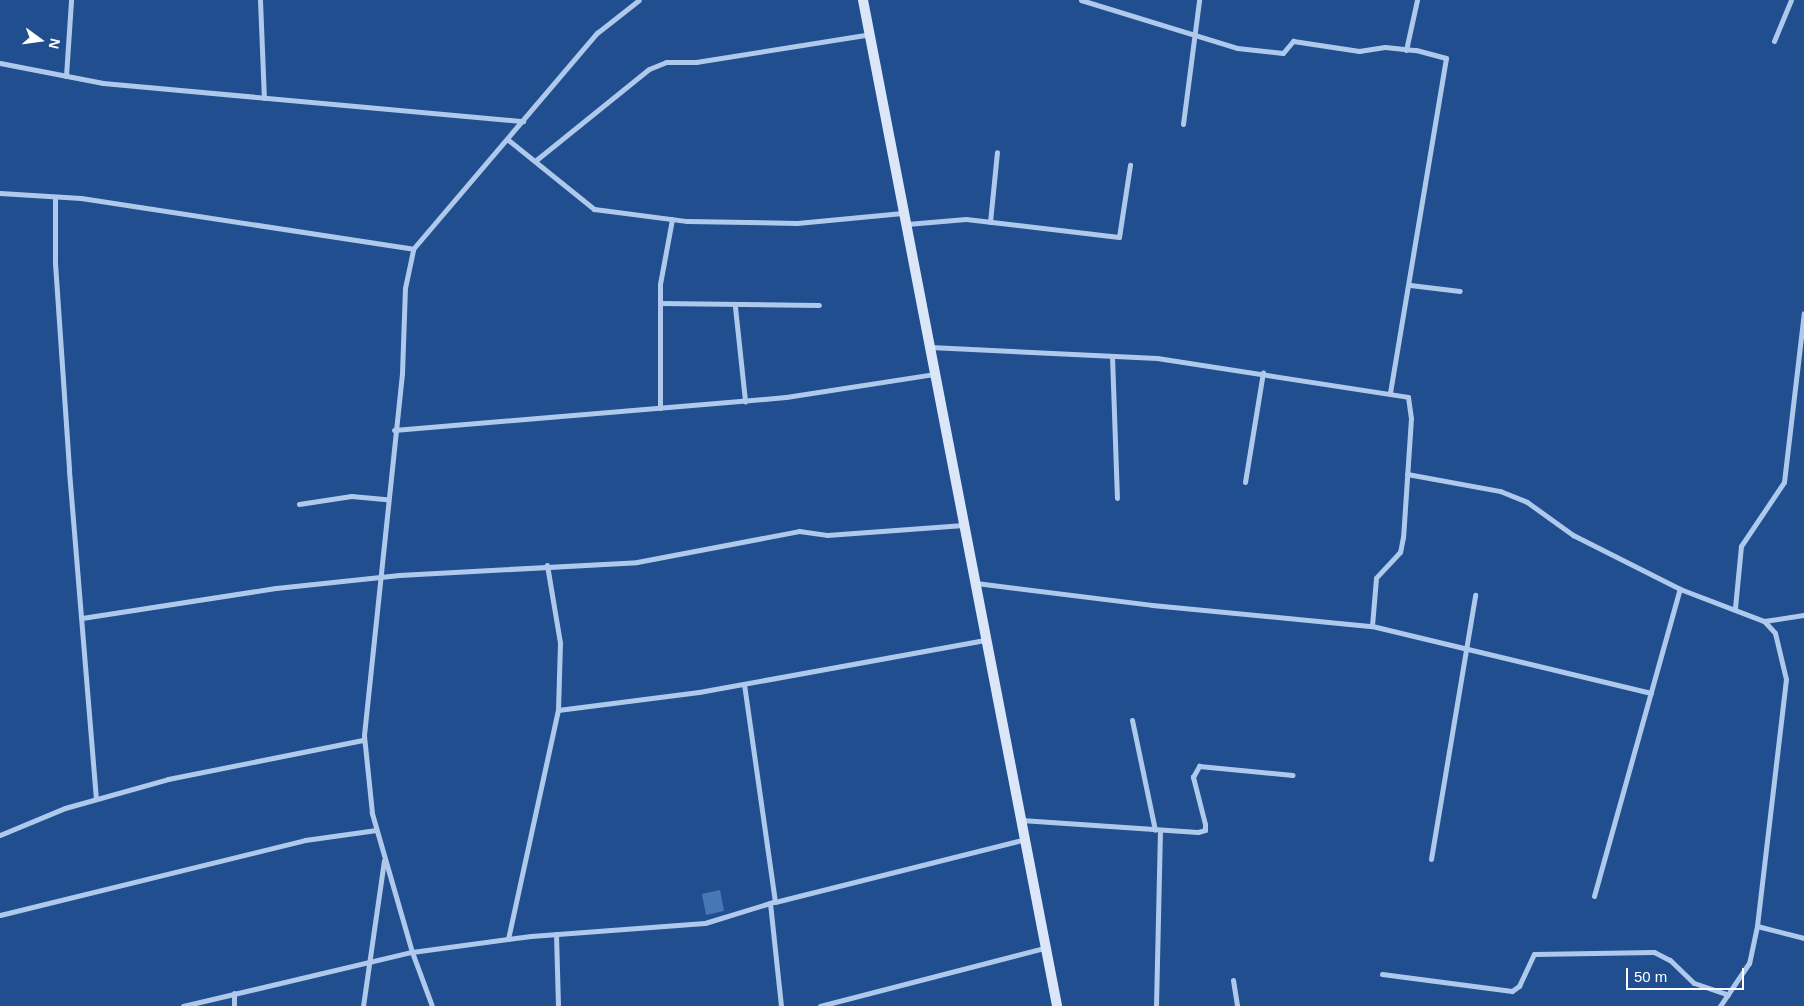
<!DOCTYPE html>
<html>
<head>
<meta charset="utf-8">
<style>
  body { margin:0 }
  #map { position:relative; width:1804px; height:1006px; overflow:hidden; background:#204e8e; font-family:Arial,sans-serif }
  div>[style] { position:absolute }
  .building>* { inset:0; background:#4877b6 }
  .street>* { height:5px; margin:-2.5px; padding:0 2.5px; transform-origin:2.5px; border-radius:2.5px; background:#afc9ec }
  .secondary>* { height:10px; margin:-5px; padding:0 5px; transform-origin:5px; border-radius:5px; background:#dbe7f9 }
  span { translate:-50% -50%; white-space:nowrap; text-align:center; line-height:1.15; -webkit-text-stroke:4px #204e8e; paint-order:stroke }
  .north { position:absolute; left:15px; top:15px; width:50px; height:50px; -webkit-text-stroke:4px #204e8e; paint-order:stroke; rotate:104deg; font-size:14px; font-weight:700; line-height:20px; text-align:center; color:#fff }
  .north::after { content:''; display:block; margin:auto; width:18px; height:22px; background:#fff; clip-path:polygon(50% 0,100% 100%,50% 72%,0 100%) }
  .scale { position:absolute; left:1626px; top:968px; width:118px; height:22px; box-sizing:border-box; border:2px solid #fff; border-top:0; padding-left:6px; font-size:15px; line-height:18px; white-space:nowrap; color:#fff; -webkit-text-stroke:4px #204e8e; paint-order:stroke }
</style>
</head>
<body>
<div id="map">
  <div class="building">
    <div style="clip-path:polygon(720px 890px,724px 911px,706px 915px,702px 894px)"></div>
  </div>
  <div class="street">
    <div style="left:260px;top:0;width:98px;rotate:87.7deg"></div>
    <div style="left:1081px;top:0;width:163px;rotate:17.1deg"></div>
    <div style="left:1237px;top:48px;width:46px;rotate:6.2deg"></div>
    <div style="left:1283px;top:53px;width:16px;rotate:-50deg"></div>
    <div style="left:1293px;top:41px;width:67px;rotate:8.6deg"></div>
    <div style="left:1359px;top:51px;width:26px;rotate:-9deg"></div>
    <div style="left:1385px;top:47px;width:31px;rotate:6deg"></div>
    <div style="left:1416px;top:50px;width:31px;rotate:15deg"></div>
    <div style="left:1446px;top:58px;width:340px;rotate:99.5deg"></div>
    <div style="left:1774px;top:41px;width:44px;rotate:-67.5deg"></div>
    <div style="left:1406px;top:50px;width:51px;rotate:-77.6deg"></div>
    <div style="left:0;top:63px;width:105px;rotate:11deg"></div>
    <div style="left:103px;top:83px;width:422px;rotate:5.2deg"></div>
    <div style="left:66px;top:76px;width:76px;rotate:-86.2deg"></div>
    <div style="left:1183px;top:124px;width:125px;rotate:-82.6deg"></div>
    <div style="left:507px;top:139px;width:112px;rotate:38.8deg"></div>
    <div style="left:594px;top:209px;width:94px;rotate:7.4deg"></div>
    <div style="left:687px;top:221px;width:110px;rotate:1deg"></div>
    <div style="left:797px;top:223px;width:106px;rotate:-5.4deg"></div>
    <div style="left:535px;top:161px;width:146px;rotate:-38.9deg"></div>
    <div style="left:649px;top:69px;width:18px;rotate:-22deg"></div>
    <div style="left:666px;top:62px;width:30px"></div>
    <div style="left:696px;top:62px;width:176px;rotate:-9.1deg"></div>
    <div style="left:0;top:193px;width:81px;rotate:3.5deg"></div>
    <div style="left:81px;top:198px;width:336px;rotate:8.7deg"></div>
    <div style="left:55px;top:197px;width:66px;rotate:90deg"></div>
    <div style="left:55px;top:263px;width:208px;rotate:86.1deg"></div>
    <div style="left:69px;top:471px;width:329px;rotate:85.3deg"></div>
    <div style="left:990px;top:222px;width:70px;rotate:-84.3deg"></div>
    <div style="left:907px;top:224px;width:59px;rotate:-4.8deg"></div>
    <div style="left:966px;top:219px;width:154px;rotate:6.7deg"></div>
    <div style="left:1119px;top:237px;width:73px;rotate:-81.3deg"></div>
    <div style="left:1410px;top:285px;width:50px;rotate:6.8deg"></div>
    <div style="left:660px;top:303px;width:159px;rotate:0.7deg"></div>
    <div style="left:735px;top:307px;width:95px;rotate:83.9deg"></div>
    <div style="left:930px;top:347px;width:227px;rotate:2.8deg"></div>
    <div style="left:1157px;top:358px;width:254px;rotate:8.8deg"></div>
    <div style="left:1408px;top:397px;width:21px;rotate:82deg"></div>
    <div style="left:1411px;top:418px;width:119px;rotate:93.8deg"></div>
    <div style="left:1403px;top:537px;width:15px;rotate:101deg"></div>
    <div style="left:1400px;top:552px;width:35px;rotate:133deg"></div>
    <div style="left:1376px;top:578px;width:48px;rotate:94.8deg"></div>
    <div style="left:1112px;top:356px;width:142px;rotate:88deg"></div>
    <div style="left:660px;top:408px;width:124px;rotate:-90deg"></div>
    <div style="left:660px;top:284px;width:66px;rotate:-79.5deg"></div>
    <div style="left:394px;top:430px;width:393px;rotate:-4.8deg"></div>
    <div style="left:786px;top:397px;width:151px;rotate:-8.8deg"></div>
    <div style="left:1407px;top:474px;width:95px;rotate:10.4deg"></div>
    <div style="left:1500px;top:491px;width:29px;rotate:22deg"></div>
    <div style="left:1527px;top:502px;width:57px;rotate:35.7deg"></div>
    <div style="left:1573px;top:535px;width:120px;rotate:26.8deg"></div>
    <div style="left:1680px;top:589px;width:90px;rotate:20.9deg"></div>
    <div style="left:1764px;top:621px;width:16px;rotate:47deg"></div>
    <div style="left:1775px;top:633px;width:47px;rotate:76.6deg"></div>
    <div style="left:1786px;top:679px;width:249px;rotate:96.7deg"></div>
    <div style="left:1757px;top:926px;width:38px;rotate:102deg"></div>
    <div style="left:1749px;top:963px;width:52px;rotate:124deg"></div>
    <div style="left:1245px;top:482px;width:111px;rotate:-80.7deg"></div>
    <div style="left:299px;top:504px;width:53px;rotate:-8.7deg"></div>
    <div style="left:351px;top:496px;width:36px;rotate:5deg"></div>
    <div style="left:547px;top:565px;width:79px;rotate:80.5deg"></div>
    <div style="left:560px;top:643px;width:67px;rotate:91.7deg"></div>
    <div style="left:558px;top:710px;width:142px;rotate:-7.3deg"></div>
    <div style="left:699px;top:692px;width:292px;rotate:-10.3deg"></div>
    <div style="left:976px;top:583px;width:177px;rotate:7.1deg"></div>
    <div style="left:1152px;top:605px;width:221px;rotate:5.5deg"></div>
    <div style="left:1372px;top:626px;width:287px;rotate:13.5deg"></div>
    <div style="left:1735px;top:608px;width:62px;rotate:-84.5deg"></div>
    <div style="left:1741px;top:546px;width:77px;rotate:-56.1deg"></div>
    <div style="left:1784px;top:482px;width:170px;rotate:-83.3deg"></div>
    <div style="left:82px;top:618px;width:196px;rotate:-8.8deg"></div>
    <div style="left:276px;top:588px;width:124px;rotate:-6deg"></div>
    <div style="left:399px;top:575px;width:238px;rotate:-3.1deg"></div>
    <div style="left:637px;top:562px;width:165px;rotate:-10.8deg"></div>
    <div style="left:799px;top:531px;width:28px;rotate:8deg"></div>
    <div style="left:827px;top:535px;width:137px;rotate:-4.2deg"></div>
    <div style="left:1764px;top:621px;width:40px;rotate:-8.5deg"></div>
    <div style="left:744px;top:684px;width:220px;rotate:81.9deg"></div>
    <div style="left:775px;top:902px;width:258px;rotate:-14.1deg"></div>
    <div style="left:1132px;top:720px;width:112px;rotate:78.2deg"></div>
    <div style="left:1021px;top:820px;width:177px;rotate:3.9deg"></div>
    <div style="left:1198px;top:832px;width:7px;rotate:-16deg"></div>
    <div style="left:1205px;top:830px;width:6px;rotate:-90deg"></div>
    <div style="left:1205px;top:824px;width:49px;rotate:-104.3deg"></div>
    <div style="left:1193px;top:777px;width:13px;rotate:-61deg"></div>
    <div style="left:1199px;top:766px;width:94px;rotate:5.5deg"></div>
    <div style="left:0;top:835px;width:70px;rotate:-22.6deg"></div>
    <div style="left:65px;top:808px;width:107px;rotate:-15.7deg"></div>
    <div style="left:168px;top:779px;width:200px;rotate:-11.3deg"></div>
    <div style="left:1431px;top:859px;width:268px;rotate:-80.5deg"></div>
    <div style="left:1594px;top:896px;width:319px;rotate:-74.4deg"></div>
    <div style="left:773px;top:902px;width:3px;rotate:162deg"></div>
    <div style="left:770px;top:903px;width:104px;rotate:83.9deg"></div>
    <div style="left:0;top:915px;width:314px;rotate:-13.8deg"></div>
    <div style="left:305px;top:840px;width:72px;rotate:-8deg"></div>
    <div style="left:1757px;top:926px;width:49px;rotate:14.3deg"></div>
    <div style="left:556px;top:934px;width:72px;rotate:88.4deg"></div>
    <div style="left:508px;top:939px;width:234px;rotate:-77.7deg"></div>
    <div style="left:1382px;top:974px;width:131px;rotate:7.5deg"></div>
    <div style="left:1512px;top:991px;width:9px;rotate:-36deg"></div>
    <div style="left:1519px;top:986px;width:35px;rotate:-65deg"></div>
    <div style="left:1534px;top:954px;width:120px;rotate:-1deg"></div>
    <div style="left:1654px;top:952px;width:18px;rotate:27deg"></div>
    <div style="left:1670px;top:960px;width:33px;rotate:44deg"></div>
    <div style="left:1694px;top:983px;width:36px;rotate:19deg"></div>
    <div style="left:1233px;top:980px;width:26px;rotate:81deg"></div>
    <div style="left:183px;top:1006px;width:235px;rotate:-13.3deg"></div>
    <div style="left:412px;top:952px;width:145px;rotate:-106.1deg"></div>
    <div style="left:372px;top:813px;width:78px;rotate:-95.9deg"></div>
    <div style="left:364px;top:735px;width:364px;rotate:-84deg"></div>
    <div style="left:402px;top:373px;width:85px;rotate:-88deg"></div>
    <div style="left:405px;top:288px;width:40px;rotate:-78deg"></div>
    <div style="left:413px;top:249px;width:284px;rotate:-49.6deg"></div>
    <div style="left:597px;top:33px;width:53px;rotate:-38.2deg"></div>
    <div style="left:234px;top:1006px;width:13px;rotate:-90deg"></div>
    <div style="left:363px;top:1006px;width:147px;rotate:-81.8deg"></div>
    <div style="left:432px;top:1006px;width:58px;rotate:-110.3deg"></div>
    <div style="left:412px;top:952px;width:120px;rotate:-7.7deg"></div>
    <div style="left:531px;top:936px;width:174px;rotate:-4.3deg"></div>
    <div style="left:705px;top:923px;width:68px;rotate:-17.1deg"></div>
    <div style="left:820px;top:1006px;width:232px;rotate:-14.5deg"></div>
    <div style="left:1156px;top:1006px;width:176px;rotate:-88.7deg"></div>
  </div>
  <div class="secondary">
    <div style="left:863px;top:0;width:1025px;rotate:79.08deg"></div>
  </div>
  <div class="north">N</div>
  <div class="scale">50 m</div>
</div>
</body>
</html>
